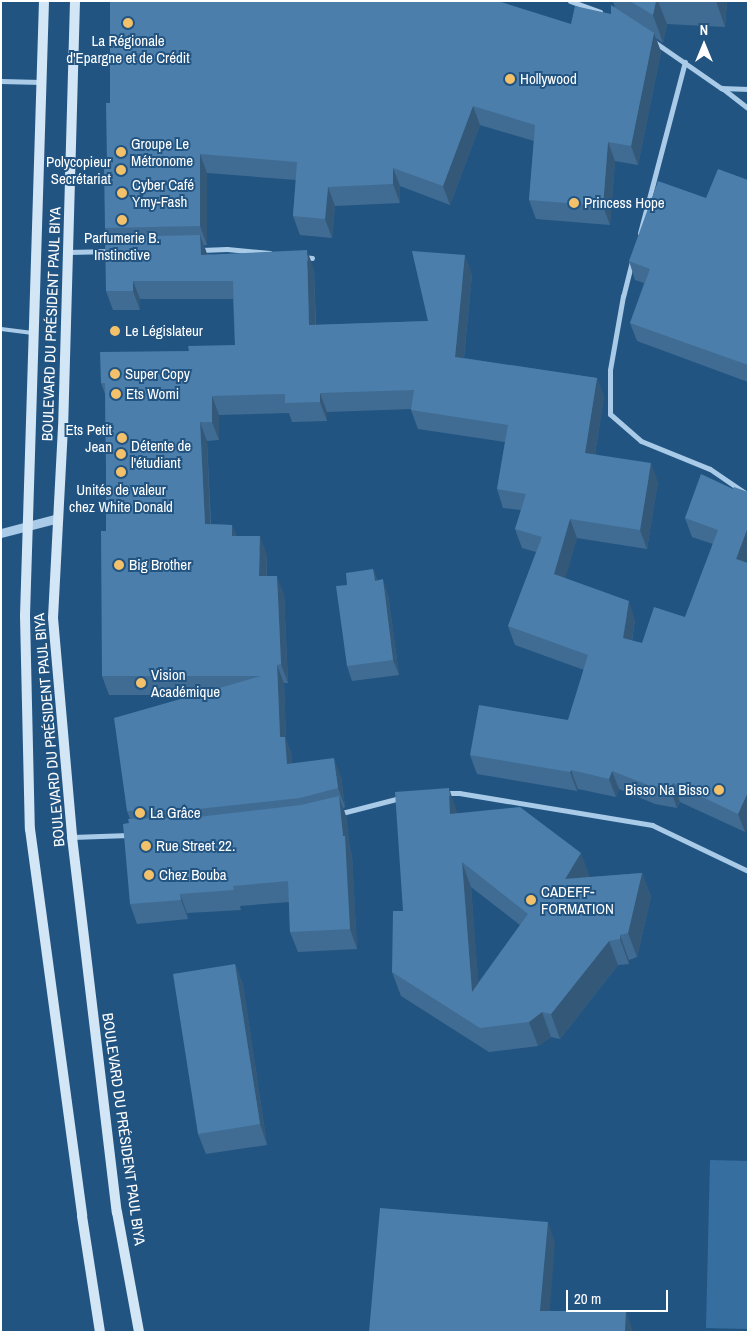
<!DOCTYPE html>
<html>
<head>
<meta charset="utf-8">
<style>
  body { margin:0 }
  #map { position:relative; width:749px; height:1333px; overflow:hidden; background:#225482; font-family:"Archivo Narrow",sans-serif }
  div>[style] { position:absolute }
  .green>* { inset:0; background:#366ea0 }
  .service>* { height:4px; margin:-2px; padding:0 2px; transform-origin:2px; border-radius:2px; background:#a9cbe8 }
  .minor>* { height:5px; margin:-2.5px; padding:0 2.5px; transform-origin:2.5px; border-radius:2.5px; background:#a9cbe8 }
  .tertiary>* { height:9px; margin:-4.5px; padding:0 4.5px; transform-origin:4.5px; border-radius:4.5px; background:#a9cbe8 }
  .secondary>* { height:10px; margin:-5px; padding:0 5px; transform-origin:5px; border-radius:5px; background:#d3e6f6 }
  .wall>* { inset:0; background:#406c93 }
  .shaded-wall>* { inset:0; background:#345878 }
  .building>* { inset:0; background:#4b7eab }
  .dots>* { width:14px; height:14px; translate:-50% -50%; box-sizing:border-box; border:2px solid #225482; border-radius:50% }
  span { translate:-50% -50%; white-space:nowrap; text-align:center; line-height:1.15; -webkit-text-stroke:4px #225482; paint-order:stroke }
  .poi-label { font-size:15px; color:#fff }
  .left { translate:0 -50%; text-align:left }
  .right { translate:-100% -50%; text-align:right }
  .street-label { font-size:15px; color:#fff }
  .frame { position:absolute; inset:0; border:2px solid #fff; pointer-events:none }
  .north { position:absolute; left:679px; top:20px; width:50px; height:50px; -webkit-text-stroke:4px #225482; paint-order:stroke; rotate:0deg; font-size:14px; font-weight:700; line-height:20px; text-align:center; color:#fff }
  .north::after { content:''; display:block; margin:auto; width:18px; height:22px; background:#fff; clip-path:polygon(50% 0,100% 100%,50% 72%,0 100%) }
  .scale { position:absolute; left:566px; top:1290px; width:102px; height:22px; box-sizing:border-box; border:2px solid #fff; border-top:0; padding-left:6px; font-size:15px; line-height:18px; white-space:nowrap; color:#fff; -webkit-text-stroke:4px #225482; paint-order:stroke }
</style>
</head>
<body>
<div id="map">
  <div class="green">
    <div style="clip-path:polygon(710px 1160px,748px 1161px,748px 1329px,706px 1328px)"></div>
  </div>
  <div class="service">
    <div style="left:1px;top:329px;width:32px;rotate:7deg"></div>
  </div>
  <div class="minor">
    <div style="left:570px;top:1px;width:32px;rotate:20deg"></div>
    <div style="left:653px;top:41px;width:83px;rotate:34.7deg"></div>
    <div style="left:721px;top:88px;width:27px;rotate:2deg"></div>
    <div style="left:1px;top:81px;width:40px;rotate:1.4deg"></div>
    <div style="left:722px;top:88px;width:33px;rotate:38deg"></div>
    <div style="left:640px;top:233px;width:177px;rotate:-75.3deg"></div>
    <div style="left:201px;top:250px;width:26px;rotate:-2deg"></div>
    <div style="left:227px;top:249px;width:43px;rotate:5.3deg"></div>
    <div style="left:68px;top:252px;width:44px;rotate:-1.3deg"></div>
    <div style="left:303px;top:257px;width:9px;rotate:6deg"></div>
    <div style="left:632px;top:261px;width:36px;rotate:104deg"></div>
    <div style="left:623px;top:296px;width:75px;rotate:100deg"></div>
    <div style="left:610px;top:370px;width:44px;rotate:90deg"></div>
    <div style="left:610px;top:414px;width:41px;rotate:41.1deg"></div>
    <div style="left:641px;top:441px;width:74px;rotate:22.1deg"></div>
    <div style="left:710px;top:469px;width:46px;rotate:34.4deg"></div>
    <div style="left:443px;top:793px;width:16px"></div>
    <div style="left:459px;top:793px;width:196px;rotate:9.4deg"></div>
    <div style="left:652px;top:825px;width:106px;rotate:25.6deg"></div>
    <div style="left:338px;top:814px;width:64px;rotate:-14.5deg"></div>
    <div style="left:72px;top:837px;width:57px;rotate:-2deg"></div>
  </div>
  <div class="tertiary">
    <div style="left:1px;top:533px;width:59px;rotate:-14.7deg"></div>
  </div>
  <div class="secondary">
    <div style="left:44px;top:1px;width:615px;rotate:91.77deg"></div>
    <div style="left:25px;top:616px;width:213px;rotate:88.7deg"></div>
    <div style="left:30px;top:829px;width:390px;rotate:82.3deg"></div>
    <div style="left:82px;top:1216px;width:117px;rotate:81.2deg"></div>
    <div style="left:75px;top:1px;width:426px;rotate:91.6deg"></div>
    <div style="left:63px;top:427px;width:191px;rotate:93deg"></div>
    <div style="left:53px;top:618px;width:220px;rotate:85deg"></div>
    <div style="left:72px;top:837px;width:378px;rotate:83.2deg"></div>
    <div style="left:117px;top:1212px;width:122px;rotate:79.6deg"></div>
  </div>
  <div class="wall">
    <div style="clip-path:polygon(613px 1px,727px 1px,725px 27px,667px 24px,663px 43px,656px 38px,661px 52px,638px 165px,615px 161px,610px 225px,536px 219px,529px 200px,534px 141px,480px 125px,450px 205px,400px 186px,400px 203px,335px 206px,332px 238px,300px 235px,293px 216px,296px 180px,207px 173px,207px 245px,204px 245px,207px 254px,314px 269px,316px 325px,428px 321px,472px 274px,464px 358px,597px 378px,604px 397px,595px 454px,658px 482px,647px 549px,577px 538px,565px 578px,635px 620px,632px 641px,642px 643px,685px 617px,713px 544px,692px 537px,685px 518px,733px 489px,748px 492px,748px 826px,745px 832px,680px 802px,677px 808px,655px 804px,619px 789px,616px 797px,578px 789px,577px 791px,477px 774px,470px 755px,568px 720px,584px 670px,515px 645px,508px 626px,536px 552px,522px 548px,515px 529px,521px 510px,503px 508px,497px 489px,505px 442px,418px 429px,411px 410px,411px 409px,327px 412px,327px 421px,292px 422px,289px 413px,219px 415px,219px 440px,207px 441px,211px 524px,232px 525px,236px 536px,267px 555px,267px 576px,284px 594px,288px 683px,284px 683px,286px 739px,292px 756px,292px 764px,341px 777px,345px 807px,343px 808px,346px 816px,350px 849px,352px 856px,357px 949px,298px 952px,290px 932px,289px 902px,240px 906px,241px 910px,187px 913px,188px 919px,137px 924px,130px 904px,129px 823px,130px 819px,127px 811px,195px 695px,109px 695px,102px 676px,106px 531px,106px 467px,105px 394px,101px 383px,189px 351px,235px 345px,233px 299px,140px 299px,140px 310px,113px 310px,106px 291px,108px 237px,105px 228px,107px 164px,110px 103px,571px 24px,611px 14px,615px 8px)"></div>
    <div style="clip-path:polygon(748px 180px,748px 382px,637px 341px,630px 323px,644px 283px,635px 280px,629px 261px,706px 198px)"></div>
    <div style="clip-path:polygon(373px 569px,377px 580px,388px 594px,399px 675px,352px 681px,347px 666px,347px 585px)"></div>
    <div style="clip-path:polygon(evenodd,457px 813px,590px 877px,642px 873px,651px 897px,637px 957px,629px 960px,629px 964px,618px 965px,560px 1039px,551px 1037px,538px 1046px,489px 1052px,401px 996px,392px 972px,457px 813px,471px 887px,520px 925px,478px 983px,471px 887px)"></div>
    <div style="clip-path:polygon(235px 964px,243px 985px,267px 1145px,206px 1154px,198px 1134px)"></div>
  </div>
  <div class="shaded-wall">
    <div style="clip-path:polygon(656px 1px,658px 1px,667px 24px,663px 43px,653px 15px)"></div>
    <div style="clip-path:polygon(716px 1px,727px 1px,725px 27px)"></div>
    <div style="clip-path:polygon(654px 33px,661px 52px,638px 165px,631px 146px)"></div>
    <div style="clip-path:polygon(473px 106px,480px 125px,450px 205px,443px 186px)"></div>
    <div style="clip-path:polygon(608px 142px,615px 161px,610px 225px,603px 206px)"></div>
    <div style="clip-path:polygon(200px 154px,207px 173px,207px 245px,200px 226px)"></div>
    <div style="clip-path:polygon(393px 168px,400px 186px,400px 203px,393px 184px)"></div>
    <div style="clip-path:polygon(328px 187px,335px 206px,332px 238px,325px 219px)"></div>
    <div style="clip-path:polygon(200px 235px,207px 254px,208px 274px,201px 255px)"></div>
    <div style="clip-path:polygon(307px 250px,314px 269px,316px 344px,309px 325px)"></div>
    <div style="clip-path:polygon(465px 255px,472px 274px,462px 376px,455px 357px)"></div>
    <div style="clip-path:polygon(133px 281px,140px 299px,140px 310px,133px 291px)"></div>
    <div style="clip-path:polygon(597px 378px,604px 397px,592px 471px,585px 453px)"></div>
    <div style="clip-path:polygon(320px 393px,327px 412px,327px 421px,320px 402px)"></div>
    <div style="clip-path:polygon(212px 396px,219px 415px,219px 440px,212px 422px)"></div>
    <div style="clip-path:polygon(200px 422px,207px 441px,211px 543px,205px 524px)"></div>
    <div style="clip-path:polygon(651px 463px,658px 482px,647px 549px,640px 530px)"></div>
    <div style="clip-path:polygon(570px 519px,577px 538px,561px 593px,554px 574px)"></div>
    <div style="clip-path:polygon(232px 525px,238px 543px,232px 536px)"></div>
    <div style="clip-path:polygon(748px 527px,748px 564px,736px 559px)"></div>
    <div style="clip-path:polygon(260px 536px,267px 555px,266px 595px,259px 576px)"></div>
    <div style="clip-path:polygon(373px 569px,378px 584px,375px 581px)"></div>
    <div style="clip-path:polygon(277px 576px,284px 594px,288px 683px,281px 664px)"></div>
    <div style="clip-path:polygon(383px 579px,388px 594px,399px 675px,393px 660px)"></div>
    <div style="clip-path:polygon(629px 601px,635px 620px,629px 657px,623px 638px)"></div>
    <div style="clip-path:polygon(277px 665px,284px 683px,286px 739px,292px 756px,294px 783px,287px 764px,280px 737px)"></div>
    <div style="clip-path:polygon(334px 758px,341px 777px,345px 807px,338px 788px)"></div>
    <div style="clip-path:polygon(571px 770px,578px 789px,577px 791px,570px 772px)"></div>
    <div style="clip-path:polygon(612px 771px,619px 789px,616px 797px,609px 779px)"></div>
    <div style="clip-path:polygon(673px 783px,680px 802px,677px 808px,670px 789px)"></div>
    <div style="clip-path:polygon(449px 788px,457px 812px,459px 838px,450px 814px)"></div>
    <div style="clip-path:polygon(748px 792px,748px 826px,745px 832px,738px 814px)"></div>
    <div style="clip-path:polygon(339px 796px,346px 816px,350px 849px,352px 856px,357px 949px,350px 929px,343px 836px)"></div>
    <div style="clip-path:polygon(581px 853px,590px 877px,565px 879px)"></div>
    <div style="clip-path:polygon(462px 862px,471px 887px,481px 1016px,472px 992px)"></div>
    <div style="clip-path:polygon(642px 873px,651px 897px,637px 957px,628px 933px)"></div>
    <div style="clip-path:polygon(180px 894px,187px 913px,188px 919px,181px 900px)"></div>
    <div style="clip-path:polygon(620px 935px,629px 960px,629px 964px,620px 939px)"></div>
    <div style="clip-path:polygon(609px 941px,618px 965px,560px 1039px,551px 1014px)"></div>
    <div style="clip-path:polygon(235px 964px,243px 985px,267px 1145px,260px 1124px)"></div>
    <div style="clip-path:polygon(542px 1012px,551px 1037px,538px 1046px,529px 1022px)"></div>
    <div style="clip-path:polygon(548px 1222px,555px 1243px,548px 1332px,540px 1311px)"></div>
    <div style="clip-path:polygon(626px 1311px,633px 1332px,625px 1332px)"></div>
  </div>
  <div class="building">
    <div style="clip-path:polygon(110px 1px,498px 1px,571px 24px,575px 6px,611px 14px,611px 5px,654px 33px,631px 146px,608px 142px,603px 206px,529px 200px,535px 125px,473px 106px,443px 186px,393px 168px,393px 184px,328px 187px,325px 219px,293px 216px,297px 162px,200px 154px,200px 226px,105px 228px,104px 164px,107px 164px,106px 103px,110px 103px)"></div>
    <div style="clip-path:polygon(630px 1px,656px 1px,653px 15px)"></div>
    <div style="clip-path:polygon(718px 169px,748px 180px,748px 365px,630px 323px,650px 269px,629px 261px,658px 181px,706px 198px)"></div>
    <div style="clip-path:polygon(200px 235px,201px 255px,307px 250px,309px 325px,428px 321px,412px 251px,465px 255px,455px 357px,597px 378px,585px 453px,651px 463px,640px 530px,570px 519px,554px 574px,629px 601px,623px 638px,642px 643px,654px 607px,685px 617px,718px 530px,685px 518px,701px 474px,733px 489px,734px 487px,748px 492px,748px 527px,736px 559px,748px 563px,748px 792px,738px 814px,673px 783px,670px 789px,648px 785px,612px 771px,609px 779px,571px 770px,570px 772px,470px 755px,479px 705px,568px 720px,588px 655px,508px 626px,542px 537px,515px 529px,526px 494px,497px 489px,508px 425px,411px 410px,414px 390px,320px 393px,320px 402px,285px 403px,285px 394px,212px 396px,212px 422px,200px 422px,205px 524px,232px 525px,232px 536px,260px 536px,259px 576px,277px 576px,281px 664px,277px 665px,280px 737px,285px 737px,287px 764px,334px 758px,338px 788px,300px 798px,198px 809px,127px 811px,114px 718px,261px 676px,102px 676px,101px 531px,106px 531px,106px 467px,105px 383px,101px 383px,100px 352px,189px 351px,188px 346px,235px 345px,233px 281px,133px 281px,133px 291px,106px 291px,105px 237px)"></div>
    <div style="clip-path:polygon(373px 569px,375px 581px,383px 579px,393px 660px,347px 666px,336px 586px,347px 585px,346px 573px)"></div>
    <div style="clip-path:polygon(evenodd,449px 788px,450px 814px,520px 807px,581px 853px,565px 879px,642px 873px,628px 933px,620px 935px,620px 939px,609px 941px,551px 1014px,542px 1012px,529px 1022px,480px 1028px,392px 972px,393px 911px,403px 911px,395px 792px,449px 788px,462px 862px,528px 914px,472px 992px,462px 862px)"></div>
    <div style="clip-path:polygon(339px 796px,343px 836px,345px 836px,350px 929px,290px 932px,288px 881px,233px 886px,234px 890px,180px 894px,181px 900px,130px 904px,123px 824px,129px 823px,128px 819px,198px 817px,301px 805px)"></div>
    <div style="clip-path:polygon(235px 964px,260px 1124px,198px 1134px,173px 974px)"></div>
    <div style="clip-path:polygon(380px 1208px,548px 1222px,540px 1311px,626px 1311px,625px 1332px,369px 1332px)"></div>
  </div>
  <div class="dots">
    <div style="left:128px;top:23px;background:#f4c16b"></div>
    <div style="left:510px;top:79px;background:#f4c16b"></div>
    <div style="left:121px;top:152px;background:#f4c16b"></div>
    <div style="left:121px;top:170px;background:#f4c16b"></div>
    <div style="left:122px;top:193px;background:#f4c16b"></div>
    <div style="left:574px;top:203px;background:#f4c16b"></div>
    <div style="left:122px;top:220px;background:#f4c16b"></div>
    <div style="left:115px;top:331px;background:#f4c16b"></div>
    <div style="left:115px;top:374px;background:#f4c16b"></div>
    <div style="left:116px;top:394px;background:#f4c16b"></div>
    <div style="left:122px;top:438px;background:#f4c16b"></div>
    <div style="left:121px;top:454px;background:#f4c16b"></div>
    <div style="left:121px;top:472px;background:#f4c16b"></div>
    <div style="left:119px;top:565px;background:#f4c16b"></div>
    <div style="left:141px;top:683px;background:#f4c16b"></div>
    <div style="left:719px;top:790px;background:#f4c16b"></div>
    <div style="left:140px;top:813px;background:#f4c16b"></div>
    <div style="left:146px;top:846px;background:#f4c16b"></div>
    <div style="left:149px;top:875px;background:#f4c16b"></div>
    <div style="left:531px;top:900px;background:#f4c16b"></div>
  </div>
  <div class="poi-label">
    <span style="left:128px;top:49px">La Régionale<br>d'Epargne et de Crédit</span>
    <span class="left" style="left:520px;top:79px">Hollywood</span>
    <span class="left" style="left:131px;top:152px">Groupe Le<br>Métronome</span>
    <span class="right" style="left:111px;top:170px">Polycopieur<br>Secrétariat</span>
    <span class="left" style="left:132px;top:193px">Cyber Café<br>Ymy-Fash</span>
    <span class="left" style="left:584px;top:203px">Princess Hope</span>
    <span style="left:122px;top:246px">Parfumerie B.<br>Instinctive</span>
    <span class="left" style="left:125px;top:331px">Le Législateur</span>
    <span class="left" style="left:125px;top:374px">Super Copy</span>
    <span class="left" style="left:126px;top:394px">Ets Womi</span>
    <span class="right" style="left:112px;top:438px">Ets Petit<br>Jean</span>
    <span class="left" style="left:131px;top:454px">Détente de<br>l'étudiant</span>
    <span style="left:121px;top:498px">Unités de valeur<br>chez White Donald</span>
    <span class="left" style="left:129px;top:565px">Big Brother</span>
    <span class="left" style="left:151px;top:683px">Vision<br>Académique</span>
    <span class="right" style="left:709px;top:790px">Bisso Na Bisso</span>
    <span class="left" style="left:150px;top:813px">La Grâce</span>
    <span class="left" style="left:156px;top:846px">Rue Street 22.</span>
    <span class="left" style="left:159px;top:875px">Chez Bouba</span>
    <span class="left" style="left:541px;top:900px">CADEFF-<br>FORMATION</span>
  </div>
  <div class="street-label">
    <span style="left:51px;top:324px;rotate:-88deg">BOULEVARD DU PRÉSIDENT PAUL BIYA</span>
    <span style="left:49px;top:730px;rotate:-95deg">BOULEVARD DU PRÉSIDENT PAUL BIYA</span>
    <span style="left:124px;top:1129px;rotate:82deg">BOULEVARD DU PRÉSIDENT PAUL BIYA</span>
  </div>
  <div class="frame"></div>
  <div class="north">N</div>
  <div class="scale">20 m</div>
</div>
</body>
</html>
